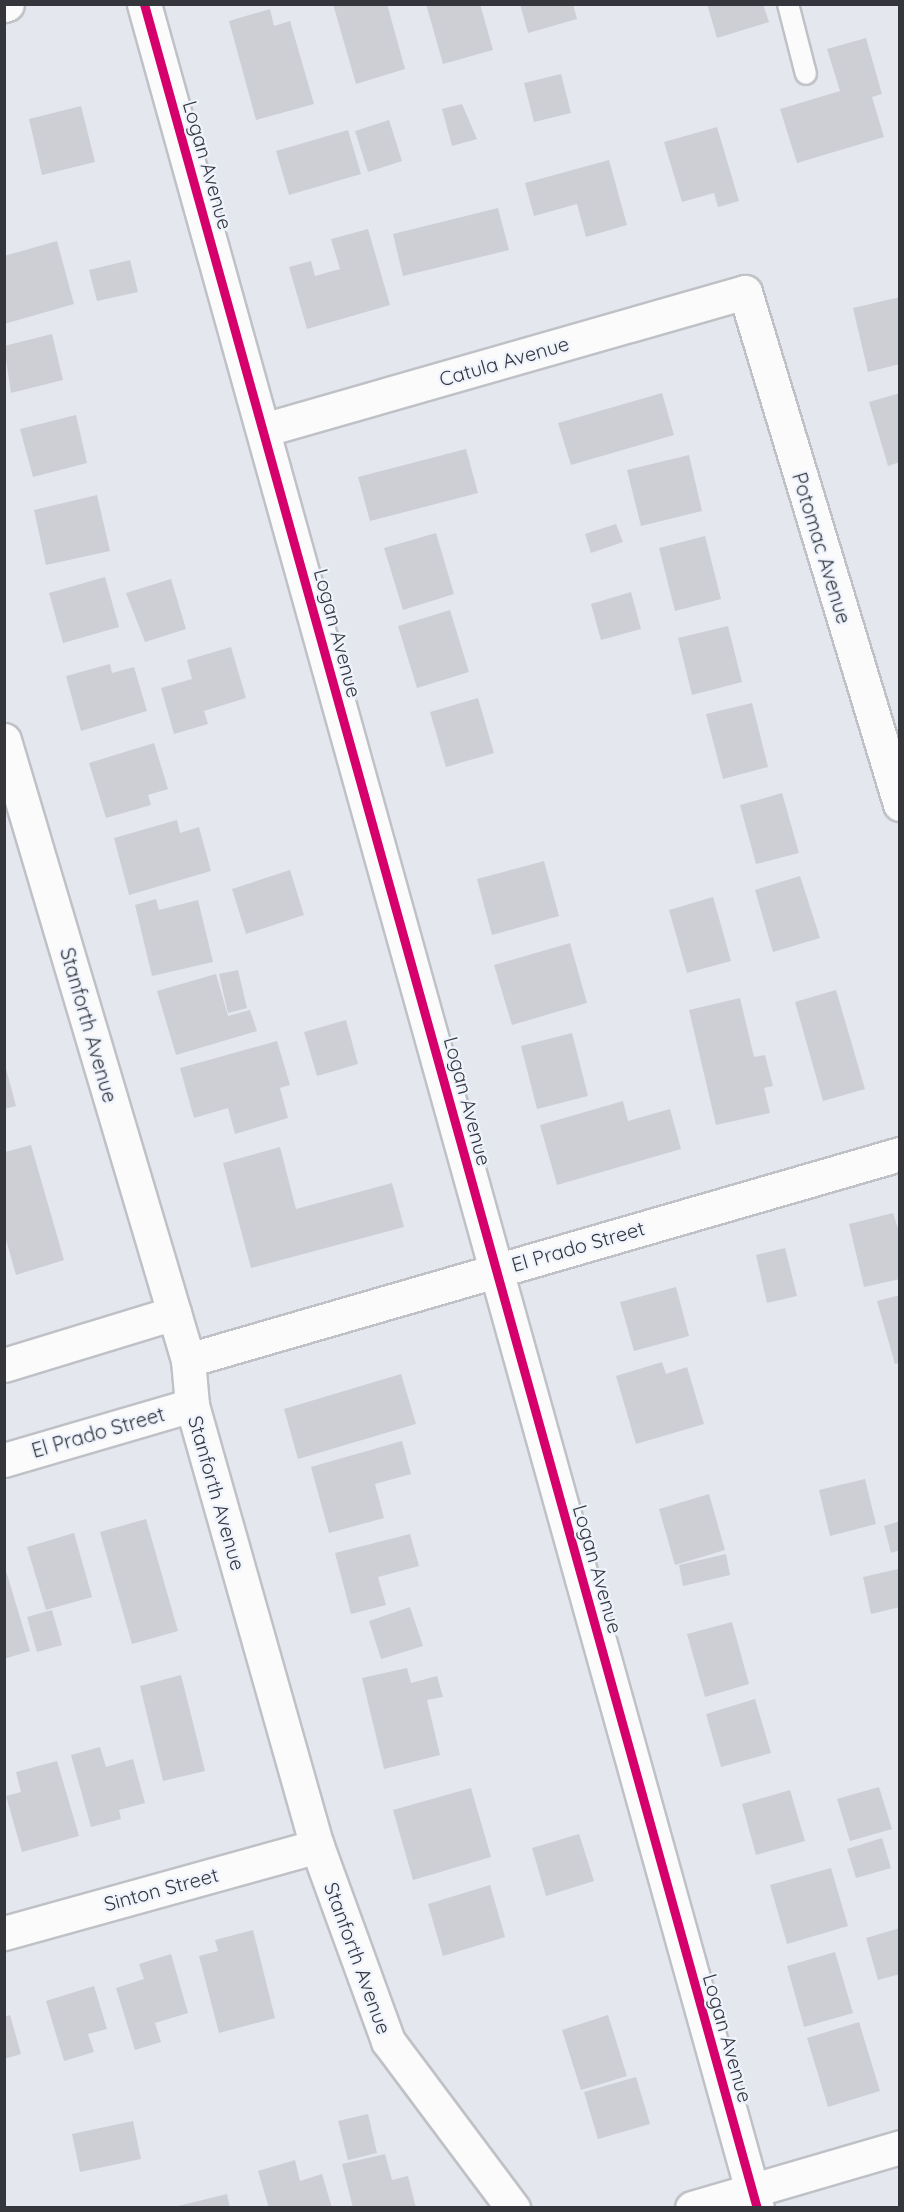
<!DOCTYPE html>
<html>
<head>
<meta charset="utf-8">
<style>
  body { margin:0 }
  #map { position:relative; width:904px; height:2212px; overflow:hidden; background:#e4e7ee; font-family:Quicksand,sans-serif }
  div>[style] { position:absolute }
  .building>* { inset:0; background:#cdcfd4 }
  .roads { filter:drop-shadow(2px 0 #bfc1c6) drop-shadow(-2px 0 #bfc1c6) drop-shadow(0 2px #bfc1c6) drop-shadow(0 -2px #bfc1c6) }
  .service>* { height:20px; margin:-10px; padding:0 10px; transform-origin:10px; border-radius:10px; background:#fbfbfc }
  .minor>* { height:33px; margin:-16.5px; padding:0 16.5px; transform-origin:16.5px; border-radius:16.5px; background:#fbfbfc }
  .secondary>* { height:33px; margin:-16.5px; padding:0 16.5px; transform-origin:16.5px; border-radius:16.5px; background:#fbfbfc }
  .cycleway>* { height:9px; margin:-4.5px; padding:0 4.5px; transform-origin:4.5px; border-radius:4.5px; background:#d6006c }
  span { translate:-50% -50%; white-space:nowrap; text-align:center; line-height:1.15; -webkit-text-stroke:4.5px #eef3fd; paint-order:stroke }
  .street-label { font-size:20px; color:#34363b }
  .frame { position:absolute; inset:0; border:6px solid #34363b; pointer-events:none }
</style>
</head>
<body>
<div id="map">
  <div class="building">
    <div style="clip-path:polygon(333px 4px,387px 4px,405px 69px,356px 84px)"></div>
    <div style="clip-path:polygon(426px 4px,480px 4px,493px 50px,443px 64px)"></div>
    <div style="clip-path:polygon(520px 4px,573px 4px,577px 19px,528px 33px)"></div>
    <div style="clip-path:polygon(707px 4px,763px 4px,769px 22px,717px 38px)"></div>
    <div style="clip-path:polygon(270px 9px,274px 26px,290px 21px,314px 104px,256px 120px,229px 21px)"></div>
    <div style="clip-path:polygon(866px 38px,882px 94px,872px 97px,884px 137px,797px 163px,780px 109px,840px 91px,827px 49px)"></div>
    <div style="clip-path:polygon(561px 74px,571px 113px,534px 122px,524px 83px)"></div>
    <div style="clip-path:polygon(462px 104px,477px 139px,452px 146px,442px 109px)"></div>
    <div style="clip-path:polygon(81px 106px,95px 162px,42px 175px,29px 119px)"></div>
    <div style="clip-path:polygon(389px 120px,402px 161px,368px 172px,355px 131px)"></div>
    <div style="clip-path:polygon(717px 127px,739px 201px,718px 207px,714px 193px,682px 202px,664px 142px)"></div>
    <div style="clip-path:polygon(348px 130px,361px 174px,289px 195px,276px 151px)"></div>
    <div style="clip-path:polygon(609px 160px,627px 225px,586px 237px,577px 204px,534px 216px,525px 183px)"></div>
    <div style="clip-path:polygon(498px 208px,509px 250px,403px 276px,393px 234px)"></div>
    <div style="clip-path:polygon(368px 229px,390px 305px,307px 329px,289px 267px,311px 261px,315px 276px,340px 269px,331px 239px)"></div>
    <div style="clip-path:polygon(57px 241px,74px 304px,4px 324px,4px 256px)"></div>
    <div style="clip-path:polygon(130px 260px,138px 292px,97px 301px,89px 270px)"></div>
    <div style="clip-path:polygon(900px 297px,900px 364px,868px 372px,853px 308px)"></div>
    <div style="clip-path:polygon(52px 334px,63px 380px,11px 393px,4px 346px)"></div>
    <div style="clip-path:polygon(662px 393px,674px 435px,571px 465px,558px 423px)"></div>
    <div style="clip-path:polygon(900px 393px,900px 462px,888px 466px,869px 402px)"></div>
    <div style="clip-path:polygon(76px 415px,87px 463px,33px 477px,20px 429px)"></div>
    <div style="clip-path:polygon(466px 449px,478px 493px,370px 521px,358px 477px)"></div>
    <div style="clip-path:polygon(689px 455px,702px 511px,641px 526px,627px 470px)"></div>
    <div style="clip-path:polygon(97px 495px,110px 551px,46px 565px,34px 510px)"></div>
    <div style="clip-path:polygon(616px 524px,623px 542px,591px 553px,585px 534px)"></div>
    <div style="clip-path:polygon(436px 533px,454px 594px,403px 610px,384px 548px)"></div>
    <div style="clip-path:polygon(705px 536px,721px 599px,675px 611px,659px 548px)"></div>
    <div style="clip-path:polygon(105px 577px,119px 627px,63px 643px,49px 593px)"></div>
    <div style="clip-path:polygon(171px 579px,186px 629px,145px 642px,126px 593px)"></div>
    <div style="clip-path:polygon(631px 592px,641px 629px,601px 640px,591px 604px)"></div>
    <div style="clip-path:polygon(450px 610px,469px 672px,417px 688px,398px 626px)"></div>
    <div style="clip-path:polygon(728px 626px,742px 682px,692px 695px,678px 638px)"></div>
    <div style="clip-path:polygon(231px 647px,246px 698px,204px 711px,208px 724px,174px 734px,161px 688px,192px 679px,187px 660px)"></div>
    <div style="clip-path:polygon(110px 664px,112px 673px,134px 667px,147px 711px,81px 731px,66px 676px)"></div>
    <div style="clip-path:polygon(478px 698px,494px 753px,446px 767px,430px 712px)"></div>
    <div style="clip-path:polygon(752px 703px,768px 767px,723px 779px,706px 714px)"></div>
    <div style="clip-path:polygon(154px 743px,168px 789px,148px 795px,151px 805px,106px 818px,89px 763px)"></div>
    <div style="clip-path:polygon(782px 793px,799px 853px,756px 864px,740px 805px)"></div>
    <div style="clip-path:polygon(177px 820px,180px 833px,199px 827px,211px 871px,129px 895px,114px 838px)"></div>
    <div style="clip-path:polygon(544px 861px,559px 916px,492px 935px,477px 879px)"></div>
    <div style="clip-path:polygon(290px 870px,304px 915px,246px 934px,232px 889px)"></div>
    <div style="clip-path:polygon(800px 876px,820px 938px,773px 952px,755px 890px)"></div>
    <div style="clip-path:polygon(713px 897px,731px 961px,687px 973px,669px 910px)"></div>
    <div style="clip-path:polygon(156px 899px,159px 910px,198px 900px,213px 962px,152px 976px,135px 905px)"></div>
    <div style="clip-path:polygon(570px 943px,587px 1003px,512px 1025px,494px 965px)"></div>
    <div style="clip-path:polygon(238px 970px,247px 1008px,228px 1013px,219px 974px)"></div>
    <div style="clip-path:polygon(216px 974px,228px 1016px,250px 1010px,257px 1031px,176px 1055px,157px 991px)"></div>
    <div style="clip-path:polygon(836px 990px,865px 1089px,823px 1101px,795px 1002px)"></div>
    <div style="clip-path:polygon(740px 998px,754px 1057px,765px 1055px,773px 1086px,764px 1088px,770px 1113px,716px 1125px,689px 1010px)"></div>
    <div style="clip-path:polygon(346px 1020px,358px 1064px,317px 1076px,304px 1032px)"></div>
    <div style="clip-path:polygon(572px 1033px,588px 1096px,537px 1109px,521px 1046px)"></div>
    <div style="clip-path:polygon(277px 1041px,290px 1085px,280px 1088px,288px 1118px,235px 1134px,228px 1108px,194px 1118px,180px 1068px)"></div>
    <div style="clip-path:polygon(4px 1061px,16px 1106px,4px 1109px)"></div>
    <div style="clip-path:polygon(623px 1101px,628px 1121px,670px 1109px,681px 1149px,557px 1185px,540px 1125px)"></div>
    <div style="clip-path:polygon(31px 1145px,64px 1260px,16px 1275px,5px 1236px,5px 1152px)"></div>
    <div style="clip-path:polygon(280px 1147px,296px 1209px,392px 1183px,404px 1227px,251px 1268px,223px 1163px)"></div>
    <div style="clip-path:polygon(893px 1213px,900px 1235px,900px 1279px,864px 1287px,849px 1224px)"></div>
    <div style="clip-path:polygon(785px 1248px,797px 1296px,767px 1303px,756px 1255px)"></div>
    <div style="clip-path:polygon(676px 1287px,689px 1336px,634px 1351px,620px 1302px)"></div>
    <div style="clip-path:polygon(900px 1295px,900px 1363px,895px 1364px,877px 1301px)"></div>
    <div style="clip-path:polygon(662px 1362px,666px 1374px,687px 1367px,704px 1424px,636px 1444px,616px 1376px)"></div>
    <div style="clip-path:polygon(401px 1374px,416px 1424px,298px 1459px,284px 1409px)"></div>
    <div style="clip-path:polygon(402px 1441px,411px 1474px,375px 1484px,384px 1518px,329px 1533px,311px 1467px)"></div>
    <div style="clip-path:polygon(865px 1479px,876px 1524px,830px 1536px,819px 1490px)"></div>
    <div style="clip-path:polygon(709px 1494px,725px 1550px,675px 1565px,659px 1509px)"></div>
    <div style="clip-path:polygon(146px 1519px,178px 1631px,132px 1644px,100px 1532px)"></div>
    <div style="clip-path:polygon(900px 1521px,900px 1550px,891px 1553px,884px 1526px)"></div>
    <div style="clip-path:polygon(74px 1533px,92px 1597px,46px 1610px,27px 1547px)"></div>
    <div style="clip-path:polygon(410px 1534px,419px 1566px,378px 1577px,386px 1605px,351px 1614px,335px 1553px)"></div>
    <div style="clip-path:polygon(726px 1554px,730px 1575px,683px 1586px,679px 1565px)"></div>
    <div style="clip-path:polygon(4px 1564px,30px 1651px,4px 1659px)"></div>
    <div style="clip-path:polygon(898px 1569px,900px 1607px,871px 1614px,863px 1577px)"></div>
    <div style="clip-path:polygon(410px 1607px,423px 1646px,381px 1659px,369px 1621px)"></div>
    <div style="clip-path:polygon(52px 1610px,62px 1645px,37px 1652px,27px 1617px)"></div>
    <div style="clip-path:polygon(732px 1622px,749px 1684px,705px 1697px,687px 1634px)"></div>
    <div style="clip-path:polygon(407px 1668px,411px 1683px,437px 1676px,443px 1697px,427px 1700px,440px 1755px,384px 1769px,362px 1678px)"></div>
    <div style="clip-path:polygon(181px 1675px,205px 1771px,163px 1781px,140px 1686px)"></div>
    <div style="clip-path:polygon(755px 1699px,771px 1753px,721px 1767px,706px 1714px)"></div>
    <div style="clip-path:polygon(100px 1747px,106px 1767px,133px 1759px,145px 1803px,119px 1810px,121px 1819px,91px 1827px,71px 1755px)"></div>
    <div style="clip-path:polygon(57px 1761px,79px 1836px,22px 1852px,6px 1796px,21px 1792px,16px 1772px)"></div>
    <div style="clip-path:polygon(879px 1787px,892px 1829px,850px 1841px,837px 1799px)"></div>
    <div style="clip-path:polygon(471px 1788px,491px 1857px,413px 1880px,393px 1810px)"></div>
    <div style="clip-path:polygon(790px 1790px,805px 1841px,756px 1855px,742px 1804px)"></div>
    <div style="clip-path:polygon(579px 1834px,594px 1881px,546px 1896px,532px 1848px)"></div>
    <div style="clip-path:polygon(882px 1838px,891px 1868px,856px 1878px,847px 1849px)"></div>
    <div style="clip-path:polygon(831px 1868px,848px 1926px,787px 1944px,770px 1885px)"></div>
    <div style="clip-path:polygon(490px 1885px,505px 1937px,443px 1956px,428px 1904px)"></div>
    <div style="clip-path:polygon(900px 1928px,900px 1974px,878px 1980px,866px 1938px)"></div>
    <div style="clip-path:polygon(253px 1930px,275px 2018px,219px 2033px,199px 1956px,218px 1951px,215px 1940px)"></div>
    <div style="clip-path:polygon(835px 1952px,853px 2013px,804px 2027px,787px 1966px)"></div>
    <div style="clip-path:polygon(171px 1954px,188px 2013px,155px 2023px,161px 2042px,135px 2050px,116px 1988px,144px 1979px,139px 1964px)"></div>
    <div style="clip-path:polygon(94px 1986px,107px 2029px,88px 2034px,94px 2052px,64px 2061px,46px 2001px)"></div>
    <div style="clip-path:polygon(10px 2015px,21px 2054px,4px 2059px,4px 2017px)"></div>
    <div style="clip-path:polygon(608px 2015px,627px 2076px,581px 2090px,562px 2030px)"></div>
    <div style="clip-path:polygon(859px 2022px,880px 2091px,828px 2107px,807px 2038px)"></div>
    <div style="clip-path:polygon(636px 2077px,650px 2124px,598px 2139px,584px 2092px)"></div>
    <div style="clip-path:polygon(368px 2114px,377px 2153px,348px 2160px,338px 2121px)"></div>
    <div style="clip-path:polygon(133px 2121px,141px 2159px,80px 2172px,72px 2134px)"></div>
    <div style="clip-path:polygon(385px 2154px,392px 2180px,408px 2176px,416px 2208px,353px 2208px,342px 2164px)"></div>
    <div style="clip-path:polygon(295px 2160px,300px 2181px,322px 2174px,332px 2208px,269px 2208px,258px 2171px)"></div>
    <div style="clip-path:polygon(227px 2194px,230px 2208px,174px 2208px,174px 2207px)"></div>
  </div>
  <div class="roads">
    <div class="service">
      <div style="left:788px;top:4px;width:72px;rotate:75.6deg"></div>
    </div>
    <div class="minor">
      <div style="left:144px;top:4px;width:2288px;rotate:74.46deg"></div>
      <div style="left:263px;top:430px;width:501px;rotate:-15.98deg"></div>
      <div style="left:745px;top:292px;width:535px;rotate:73.16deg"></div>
      <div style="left:4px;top:740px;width:647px;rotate:73.47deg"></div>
      <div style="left:188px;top:1360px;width:45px;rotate:84.9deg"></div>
      <div style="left:192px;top:1405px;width:458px;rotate:74.2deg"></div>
      <div style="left:317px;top:1846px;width:208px;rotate:70deg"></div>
      <div style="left:388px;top:2041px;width:209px;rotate:53.2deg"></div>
      <div style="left:188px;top:1360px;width:741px;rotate:-16.14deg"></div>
      <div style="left:4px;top:1365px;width:178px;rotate:-17deg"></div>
      <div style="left:4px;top:1460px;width:196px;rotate:-16.3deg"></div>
      <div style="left:4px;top:1933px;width:325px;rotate:-15.5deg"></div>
      <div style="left:692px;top:2208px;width:217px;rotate:-16.3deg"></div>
    </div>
    <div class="secondary">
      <div style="left:4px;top:5px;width:3px;rotate:-18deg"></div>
    </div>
  </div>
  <div class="cycleway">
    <div style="left:144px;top:4px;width:2288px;rotate:74.46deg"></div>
  </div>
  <div class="street-label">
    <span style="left:208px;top:165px;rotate:74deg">Logan Avenue</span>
    <span style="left:504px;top:361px;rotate:-16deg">Catula Avenue</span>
    <span style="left:822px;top:548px;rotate:73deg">Potomac Avenue</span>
    <span style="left:338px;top:633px;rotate:75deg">Logan Avenue</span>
    <span style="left:89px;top:1025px;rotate:74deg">Stanforth Avenue</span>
    <span style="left:468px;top:1101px;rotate:75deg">Logan Avenue</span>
    <span style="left:578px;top:1246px;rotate:-16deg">El Prado Street</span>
    <span style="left:98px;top:1432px;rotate:-16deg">El Prado Street</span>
    <span style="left:217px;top:1493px;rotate:74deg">Stanforth Avenue</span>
    <span style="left:598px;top:1569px;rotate:74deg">Logan Avenue</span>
    <span style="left:161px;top:1889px;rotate:-15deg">Sinton Street</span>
    <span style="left:358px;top:1958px;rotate:70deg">Stanforth Avenue</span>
    <span style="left:728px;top:2038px;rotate:74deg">Logan Avenue</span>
  </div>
  <div class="frame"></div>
</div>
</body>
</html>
